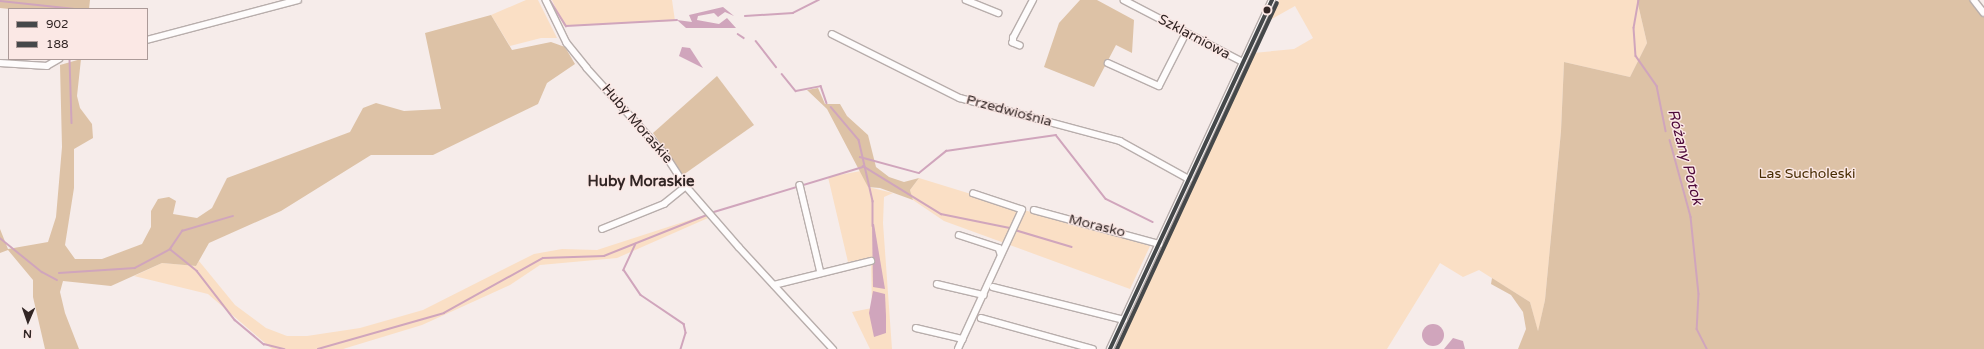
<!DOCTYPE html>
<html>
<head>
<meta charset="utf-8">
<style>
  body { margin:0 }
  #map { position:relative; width:1984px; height:349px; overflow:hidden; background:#f6ecea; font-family:"Varela Round",sans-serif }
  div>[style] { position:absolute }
  .green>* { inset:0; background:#fadfc5 }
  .forest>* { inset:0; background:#ddc2a6 }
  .water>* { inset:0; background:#d0a5bc }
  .round { border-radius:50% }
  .stream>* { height:1.5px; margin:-0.75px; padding:0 0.75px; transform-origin:0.75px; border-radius:0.75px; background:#d0a5bc }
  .roads { filter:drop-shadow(1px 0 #b8aeac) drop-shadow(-1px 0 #b8aeac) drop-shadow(0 1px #b8aeac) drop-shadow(0 -1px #b8aeac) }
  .minor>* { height:5.5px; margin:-2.75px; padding:0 2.75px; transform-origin:2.75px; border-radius:2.75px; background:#fefcfc }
  .bus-1>* { height:4px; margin:-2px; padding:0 2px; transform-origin:2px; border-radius:2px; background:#45484a }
  .bus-2>* { height:4px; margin:-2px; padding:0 2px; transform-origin:2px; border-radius:2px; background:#45484a }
  .dots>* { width:11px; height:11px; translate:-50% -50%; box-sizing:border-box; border:2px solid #fbe8e5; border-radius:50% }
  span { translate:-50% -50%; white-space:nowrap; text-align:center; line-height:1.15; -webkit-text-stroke:3px #fbe8e5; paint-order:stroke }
  .street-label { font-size:14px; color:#322625 }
  .park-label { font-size:14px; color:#482c03 }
  .water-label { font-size:15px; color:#4e0a3a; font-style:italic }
  .neighbourhood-label { font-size:15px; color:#322625; font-weight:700 }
  .legend { position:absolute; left:8px; top:8px; width:140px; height:52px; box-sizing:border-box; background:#fbe8e5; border:1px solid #ab9a98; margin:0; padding:5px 7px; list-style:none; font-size:12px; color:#322625 }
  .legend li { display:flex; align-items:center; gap:8px; height:20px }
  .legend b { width:20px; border:1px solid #ab9a98 }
  .north { position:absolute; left:8px; top:301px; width:40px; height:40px; -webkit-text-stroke:3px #fbe8e5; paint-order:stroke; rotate:182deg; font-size:11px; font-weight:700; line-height:16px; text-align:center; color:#322625 }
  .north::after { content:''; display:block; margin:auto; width:14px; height:18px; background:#322625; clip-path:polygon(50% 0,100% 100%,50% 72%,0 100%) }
</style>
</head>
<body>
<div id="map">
  <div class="green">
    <div style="clip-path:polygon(526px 0,538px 0,557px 38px,541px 38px,510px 46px,491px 15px)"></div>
    <div style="clip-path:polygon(552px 0,672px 0,675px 21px,564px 26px)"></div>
    <div style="clip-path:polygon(1279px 0,1637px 0,1647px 43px,1630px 77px,1564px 62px,1561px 131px,1545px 300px,1538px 332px,1530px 302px,1479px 270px,1463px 277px,1440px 263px,1387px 349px,1118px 349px,1253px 53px,1294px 49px,1313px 38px,1295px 6px,1270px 20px)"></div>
    <div style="clip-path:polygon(861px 171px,868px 187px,893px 193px,884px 197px,883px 223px,892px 349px,870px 349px,852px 312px,872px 308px,871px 258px,848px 262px,828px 177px)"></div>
    <div style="clip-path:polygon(919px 178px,1010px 206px,1150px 246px,1130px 289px,944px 221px,913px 200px,910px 190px)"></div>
    <div style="clip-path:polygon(705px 215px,708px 218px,617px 258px,540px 265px,510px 285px,422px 325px,343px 349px,272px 349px,208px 294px,134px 276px,162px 263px,196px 266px,199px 261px,235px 305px,266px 328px,287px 336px,307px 336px,360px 328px,423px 310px,534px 254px,562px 249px,597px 250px)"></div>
  </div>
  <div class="forest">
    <div style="clip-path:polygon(0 0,90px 0,89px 9px,9px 9px,0 8px)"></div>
    <div style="clip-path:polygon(1080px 0,1097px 0,1134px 20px,1132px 53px,1116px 45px,1094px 87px,1044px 67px,1059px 23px)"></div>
    <div style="clip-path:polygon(1637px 0,1969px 0,1984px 17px,1984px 349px,1518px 349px,1526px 329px,1523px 312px,1511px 295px,1491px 284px,1492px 278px,1530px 302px,1538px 331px,1545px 300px,1561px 131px,1564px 62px,1630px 77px,1647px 43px)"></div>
    <div style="clip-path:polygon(491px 15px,512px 50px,551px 42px,565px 47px,575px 64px,547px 83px,538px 104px,433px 155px,371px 155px,281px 211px,209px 243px,196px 266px,162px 263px,111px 286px,63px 281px,60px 292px,65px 313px,79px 349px,45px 349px,33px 297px,33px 280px,8px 250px,0 253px,0 229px,8px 249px,48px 242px,56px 217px,62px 147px,60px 65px,81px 59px,77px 96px,80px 108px,92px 124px,93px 138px,74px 149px,74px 188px,65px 245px,75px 259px,102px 259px,142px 244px,151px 227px,151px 211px,158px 199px,169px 197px,176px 201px,173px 214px,197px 218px,212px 208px,227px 178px,350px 132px,363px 108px,376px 103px,404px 111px,441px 109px,425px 33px)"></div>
    <div style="clip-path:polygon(717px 76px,754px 125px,683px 175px,653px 133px)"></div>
    <div style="clip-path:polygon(818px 88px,825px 104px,840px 104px,847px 116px,868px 135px,876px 167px,889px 177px,904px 182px,919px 178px,910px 190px,913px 200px,880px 188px,868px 187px,827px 109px,807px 90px)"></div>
  </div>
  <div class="water">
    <div style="clip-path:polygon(723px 7px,734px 16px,725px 12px,718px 17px,714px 13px,698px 16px,697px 20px,719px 24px,727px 18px,736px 28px,686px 28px,677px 20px,692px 22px,689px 15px)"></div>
    <div style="clip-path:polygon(682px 47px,690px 48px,703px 68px,679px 56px)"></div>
    <div style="clip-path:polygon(872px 224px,874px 224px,885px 289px,873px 287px)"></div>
    <div style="clip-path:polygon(873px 291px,885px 294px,886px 316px,886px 333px,874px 337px,869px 313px)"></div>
    <div class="round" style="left:1422px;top:324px;width:22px;height:22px"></div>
    <div style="clip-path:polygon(1453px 338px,1463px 341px,1465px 349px,1444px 349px)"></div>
  </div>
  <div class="stream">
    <div style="left:550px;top:0;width:31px;rotate:58deg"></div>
    <div style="left:566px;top:26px;width:111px;rotate:-3.1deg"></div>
    <div style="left:1639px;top:0;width:28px;rotate:100deg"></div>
    <div style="left:1634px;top:28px;width:28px;rotate:86deg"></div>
    <div style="left:1636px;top:56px;width:37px;rotate:55deg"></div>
    <div style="left:1657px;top:86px;width:46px;rotate:78.7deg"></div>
    <div style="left:0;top:1px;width:75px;rotate:6.1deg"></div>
    <div style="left:745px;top:16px;width:48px;rotate:-3.6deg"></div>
    <div style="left:793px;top:13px;width:29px;rotate:-27deg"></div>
    <div style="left:738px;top:34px;width:7px;rotate:34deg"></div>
    <div style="left:756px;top:41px;width:33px;rotate:52deg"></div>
    <div style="left:70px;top:59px;width:64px;rotate:88.2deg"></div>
    <div style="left:782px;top:74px;width:22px;rotate:51deg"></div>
    <div style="left:796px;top:91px;width:25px;rotate:-11deg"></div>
    <div style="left:821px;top:86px;width:18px;rotate:71deg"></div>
    <div style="left:831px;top:107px;width:43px;rotate:49.7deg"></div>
    <div style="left:859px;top:140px;width:63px;rotate:77.1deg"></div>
    <div style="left:873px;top:201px;width:25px;rotate:90deg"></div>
    <div style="left:1670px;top:140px;width:80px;rotate:74.7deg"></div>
    <div style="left:1691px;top:217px;width:77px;rotate:84.1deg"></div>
    <div style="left:1699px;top:294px;width:35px;rotate:93deg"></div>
    <div style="left:1697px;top:329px;width:22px;rotate:63deg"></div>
    <div style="left:860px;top:157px;width:61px;rotate:15.2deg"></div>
    <div style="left:919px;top:173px;width:35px;rotate:-39deg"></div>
    <div style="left:946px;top:151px;width:111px;rotate:-8.3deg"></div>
    <div style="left:1056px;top:135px;width:81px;rotate:52deg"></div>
    <div style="left:1106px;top:199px;width:52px;rotate:26.1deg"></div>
    <div style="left:863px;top:166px;width:92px;rotate:31.6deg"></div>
    <div style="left:941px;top:214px;width:70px;rotate:11.5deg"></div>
    <div style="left:714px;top:212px;width:156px;rotate:-16.8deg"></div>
    <div style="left:1015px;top:230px;width:59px;rotate:16.6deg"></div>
    <div style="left:0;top:238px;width:54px;rotate:39deg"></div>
    <div style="left:42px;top:272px;width:17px;rotate:28deg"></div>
    <div style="left:636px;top:244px;width:29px;rotate:115deg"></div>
    <div style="left:624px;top:270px;width:30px;rotate:56deg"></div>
    <div style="left:641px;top:295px;width:52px;rotate:34deg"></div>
    <div style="left:684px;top:324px;width:9px;rotate:77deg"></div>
    <div style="left:686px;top:333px;width:17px;rotate:107deg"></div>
    <div style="left:170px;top:249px;width:35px;rotate:39deg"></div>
    <div style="left:197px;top:271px;width:62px;rotate:52.2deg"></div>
    <div style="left:235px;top:320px;width:38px;rotate:40deg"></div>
    <div style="left:264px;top:344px;width:21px;rotate:14deg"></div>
    <div style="left:59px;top:273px;width:76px;rotate:-3.8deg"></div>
    <div style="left:135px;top:268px;width:40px;rotate:-28deg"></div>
    <div style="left:170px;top:249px;width:22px;rotate:-56deg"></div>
    <div style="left:182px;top:231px;width:53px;rotate:-16.4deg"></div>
    <div style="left:318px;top:349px;width:131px;rotate:-15.9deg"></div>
    <div style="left:444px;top:313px;width:113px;rotate:-29.1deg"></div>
    <div style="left:543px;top:258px;width:61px;rotate:-1.9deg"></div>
    <div style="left:604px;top:256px;width:111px;rotate:-21.7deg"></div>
  </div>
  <div class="roads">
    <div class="minor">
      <div style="left:546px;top:0;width:48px;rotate:64deg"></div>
      <div style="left:567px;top:43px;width:32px;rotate:51deg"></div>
      <div style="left:587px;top:68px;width:116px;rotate:47.8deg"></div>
      <div style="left:665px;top:154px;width:38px;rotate:57deg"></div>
      <div style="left:686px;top:186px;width:81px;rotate:49deg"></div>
      <div style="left:739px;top:247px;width:139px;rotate:47.3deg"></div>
      <div style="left:966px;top:0;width:35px;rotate:22deg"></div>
      <div style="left:1124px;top:0;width:134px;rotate:27.5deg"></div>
      <div style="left:1974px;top:0;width:16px;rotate:52deg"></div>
      <div style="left:832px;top:34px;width:143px;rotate:26.6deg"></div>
      <div style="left:960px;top:98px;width:166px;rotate:15deg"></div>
      <div style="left:1120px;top:141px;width:79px;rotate:28.8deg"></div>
      <div style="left:147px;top:40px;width:156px;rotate:-14.8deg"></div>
      <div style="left:1020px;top:46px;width:8px;rotate:-157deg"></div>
      <div style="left:1013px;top:43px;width:5px;rotate:-90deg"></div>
      <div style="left:1013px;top:38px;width:43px;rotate:-62.2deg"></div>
      <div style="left:0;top:63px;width:47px;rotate:3.7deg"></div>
      <div style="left:47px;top:66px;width:14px;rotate:-30deg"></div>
      <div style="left:1108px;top:63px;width:56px;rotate:24.3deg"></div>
      <div style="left:1159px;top:86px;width:59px;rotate:-63deg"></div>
      <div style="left:800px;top:185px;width:90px;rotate:76.6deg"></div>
      <div style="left:1034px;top:210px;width:130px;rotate:15.2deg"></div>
      <div style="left:602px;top:229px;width:67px;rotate:-22deg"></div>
      <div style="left:664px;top:204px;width:28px;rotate:-39deg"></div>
      <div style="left:959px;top:235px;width:42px;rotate:18deg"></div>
      <div style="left:999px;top:248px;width:6px;rotate:72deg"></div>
      <div style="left:937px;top:284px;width:48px;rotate:13.2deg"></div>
      <div style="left:774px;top:285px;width:100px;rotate:-13.9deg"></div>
      <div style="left:993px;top:287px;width:135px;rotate:14.1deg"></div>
      <div style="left:981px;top:318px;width:116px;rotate:15.5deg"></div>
      <div style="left:916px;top:328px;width:48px;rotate:13.2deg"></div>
      <div style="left:958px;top:349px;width:153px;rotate:-65.3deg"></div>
      <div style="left:1022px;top:210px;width:51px;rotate:-161.6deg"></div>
      <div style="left:1110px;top:349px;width:385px;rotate:-65.1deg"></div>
    </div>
  </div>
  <div class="bus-1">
    <div style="left:1110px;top:349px;width:385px;rotate:-65.1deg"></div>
  </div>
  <div class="bus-2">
    <div style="left:1117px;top:349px;width:381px;rotate:-65.2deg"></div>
  </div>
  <div class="dots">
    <div style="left:1267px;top:10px;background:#322625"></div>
  </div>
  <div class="street-label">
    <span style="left:1194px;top:37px;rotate:28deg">Szklarniowa</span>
    <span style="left:1009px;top:111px;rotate:15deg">Przedwiośnia</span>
    <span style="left:637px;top:124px;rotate:49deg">Huby Moraskie</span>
    <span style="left:1097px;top:226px;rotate:14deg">Morasko</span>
  </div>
  <div class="park-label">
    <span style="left:1807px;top:174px">Las Sucholeski</span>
  </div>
  <div class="water-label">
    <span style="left:1685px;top:157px;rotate:75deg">Różany Potok</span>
  </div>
  <div class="neighbourhood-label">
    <span style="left:641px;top:182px">Huby Moraskie</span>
  </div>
  <ul class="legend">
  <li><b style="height:5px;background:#45484a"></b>902</li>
  <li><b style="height:5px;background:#45484a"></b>188</li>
  </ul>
  <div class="north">N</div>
</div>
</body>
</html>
